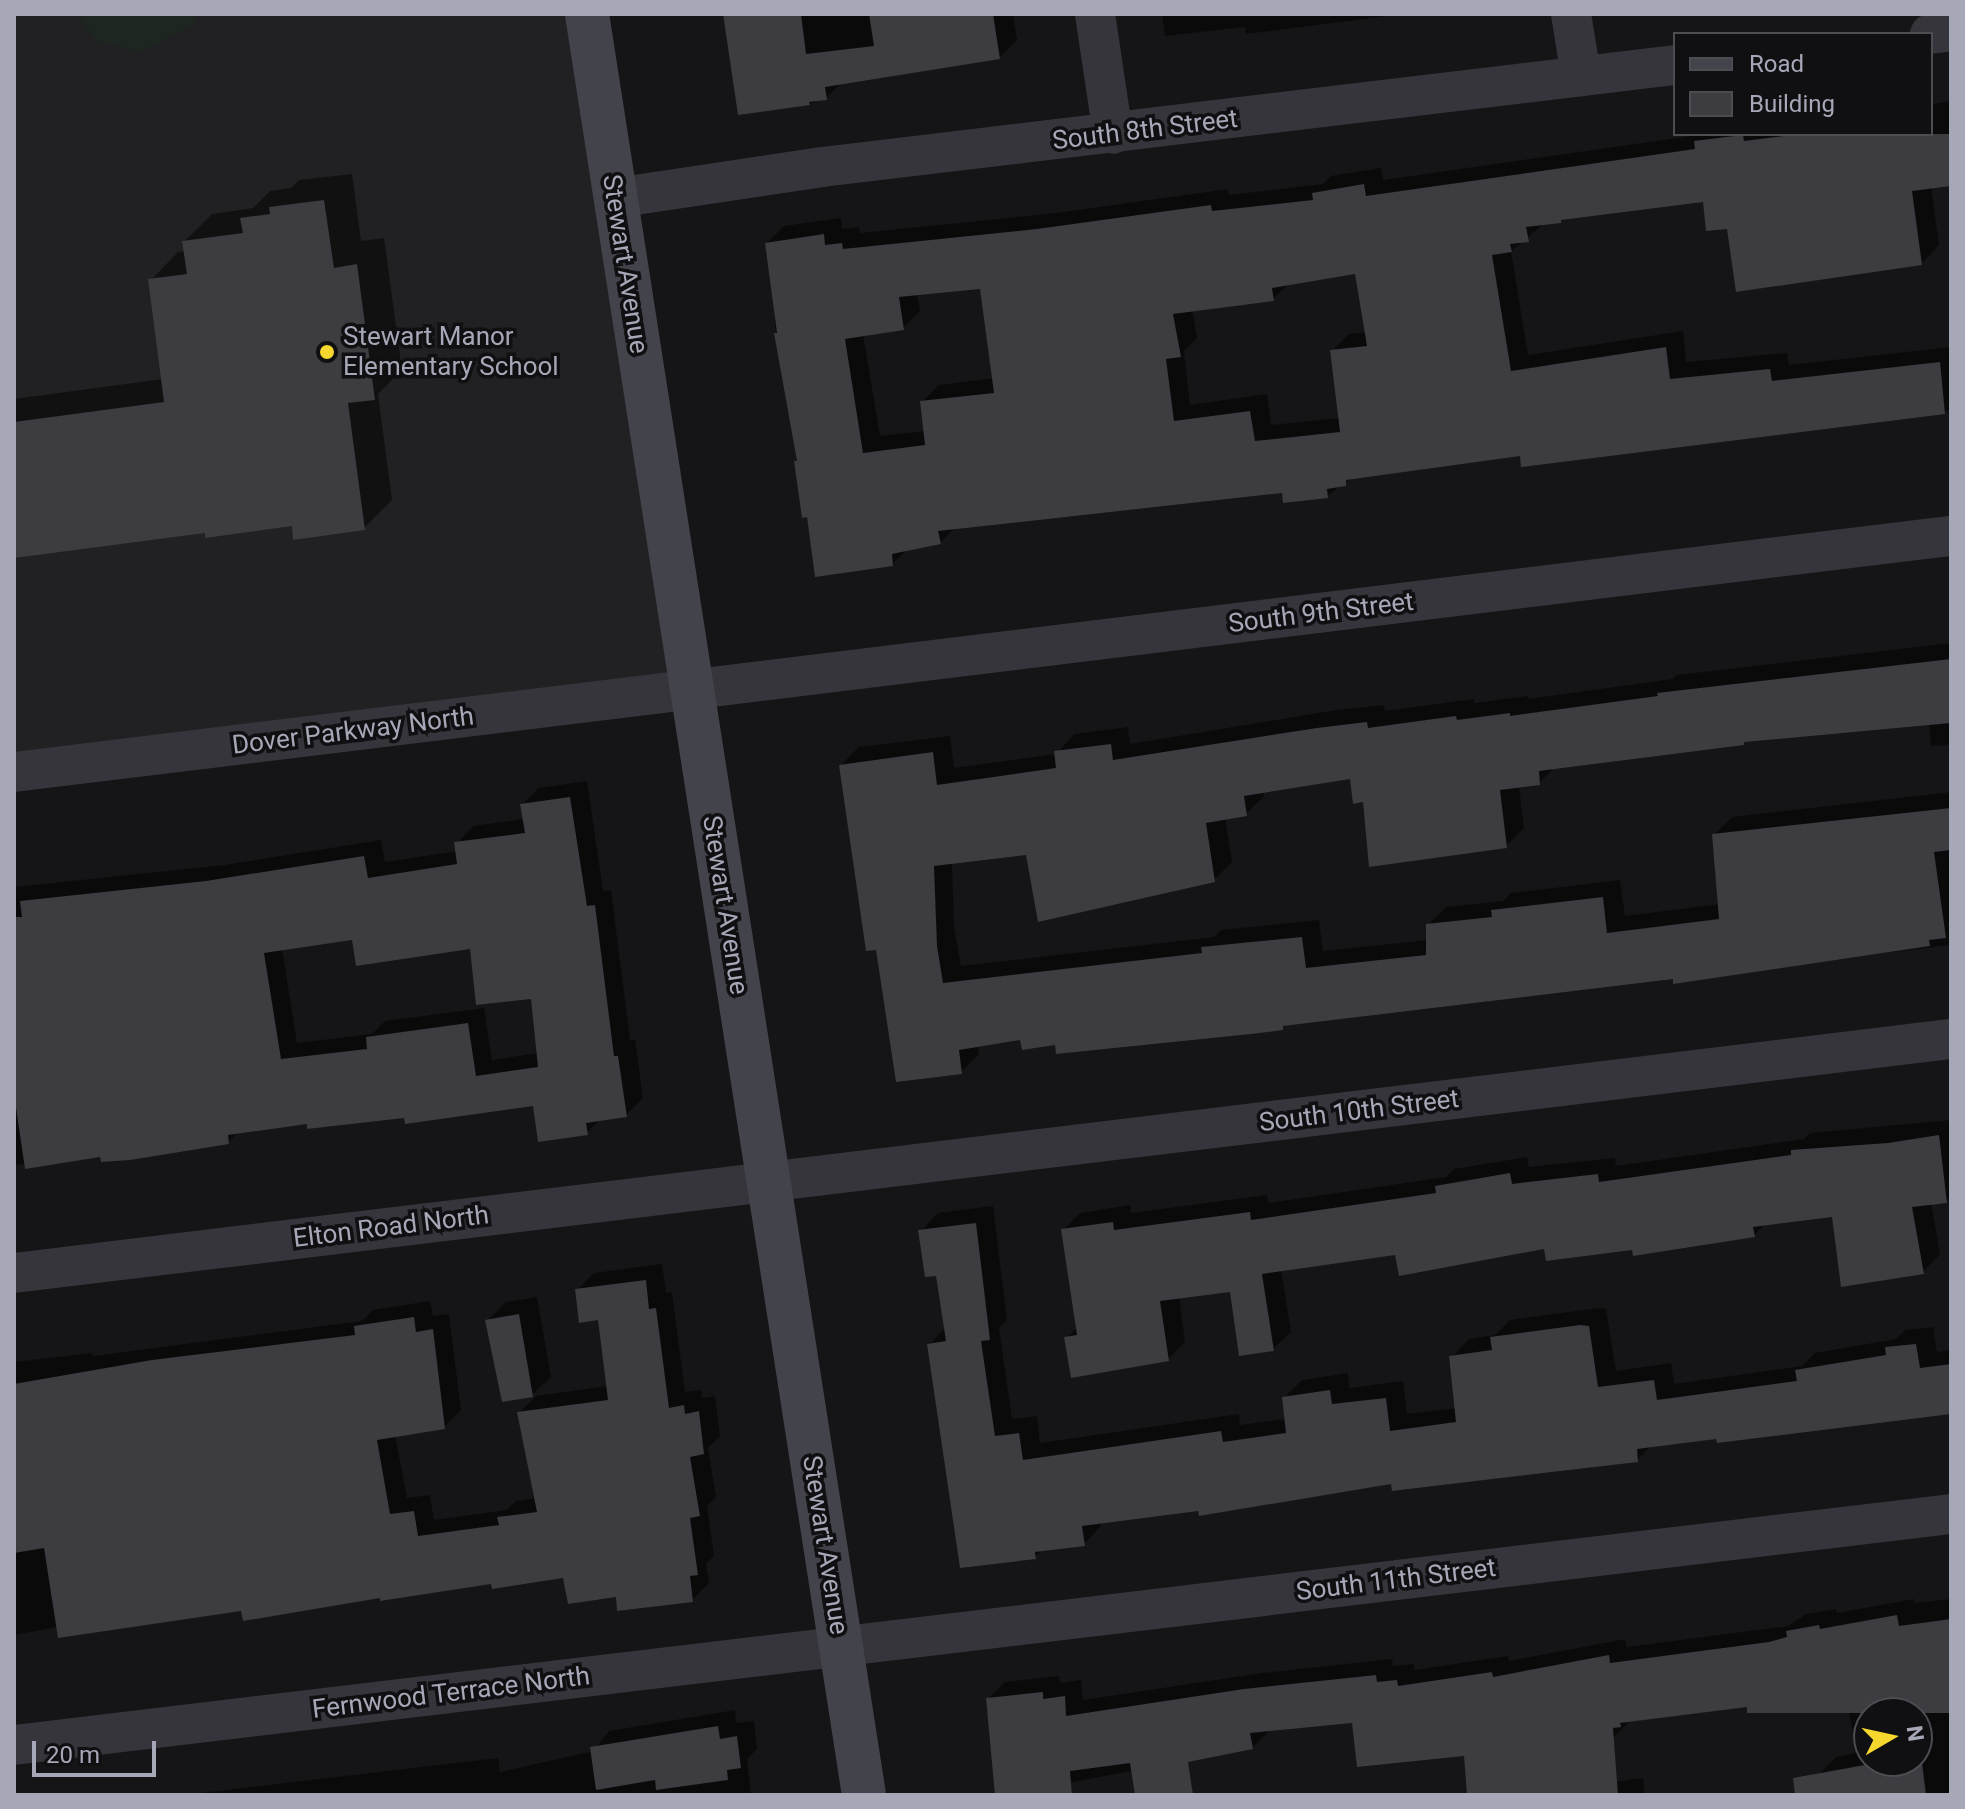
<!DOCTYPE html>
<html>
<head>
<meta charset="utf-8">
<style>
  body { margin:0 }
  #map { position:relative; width:1965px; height:1809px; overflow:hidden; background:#151416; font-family:Roboto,sans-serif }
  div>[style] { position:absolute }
  .built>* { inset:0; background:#212023 }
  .green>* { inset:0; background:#1e2621 }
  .shadow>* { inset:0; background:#0007 }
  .building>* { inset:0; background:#3c3c41 }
  .minor>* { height:40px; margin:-20px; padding:0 20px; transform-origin:20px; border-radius:20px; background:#35353b }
  .secondary>* { height:44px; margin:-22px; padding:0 22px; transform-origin:22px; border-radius:22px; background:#43444b }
  .dots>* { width:22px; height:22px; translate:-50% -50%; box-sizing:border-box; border:4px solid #100f11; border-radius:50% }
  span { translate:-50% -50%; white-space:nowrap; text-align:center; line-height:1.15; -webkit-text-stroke:7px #100f11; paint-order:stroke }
  .street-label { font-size:26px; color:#a6a8b7 }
  .poi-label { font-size:26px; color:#a6a8b7 }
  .left { translate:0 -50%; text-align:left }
  .frame { position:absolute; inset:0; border:16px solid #a6a8b7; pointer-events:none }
  .legend { position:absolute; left:1673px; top:32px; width:260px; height:104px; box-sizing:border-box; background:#100f11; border:2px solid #4c4c53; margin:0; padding:10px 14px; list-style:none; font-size:24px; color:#a6a8b7 }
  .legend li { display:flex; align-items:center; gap:16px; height:40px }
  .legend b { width:40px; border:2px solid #4c4c53 }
  .north { position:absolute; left:1853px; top:1697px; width:80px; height:80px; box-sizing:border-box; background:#100f11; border:2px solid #4c4c53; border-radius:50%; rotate:81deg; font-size:22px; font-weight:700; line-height:32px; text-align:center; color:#a6a8b7 }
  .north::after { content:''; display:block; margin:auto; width:28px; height:36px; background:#f5d72d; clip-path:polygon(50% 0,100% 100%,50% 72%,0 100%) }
  .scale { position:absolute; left:32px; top:1741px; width:124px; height:36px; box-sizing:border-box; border:4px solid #a6a8b7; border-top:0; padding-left:10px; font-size:24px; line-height:28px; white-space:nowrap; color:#a6a8b7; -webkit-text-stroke:6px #100f11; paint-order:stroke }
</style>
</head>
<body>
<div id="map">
  <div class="built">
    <div style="clip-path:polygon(14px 14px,588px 14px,692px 690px,14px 772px)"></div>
  </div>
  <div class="green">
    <div style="clip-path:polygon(76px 14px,198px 14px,193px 24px,142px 52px,97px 41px)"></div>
  </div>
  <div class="shadow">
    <div style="clip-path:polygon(722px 14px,1013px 14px,1017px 40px,999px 58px,841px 83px,826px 98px,809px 104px,732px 49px)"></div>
    <div style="clip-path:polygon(1162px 14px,1403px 14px,1246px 34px,1245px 27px,1165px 36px)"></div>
    <div style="clip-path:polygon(evenodd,1951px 101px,1951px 185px,1931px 187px,1939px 245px,1922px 263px,1728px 226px,1704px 200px,1564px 217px,1545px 223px,1511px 251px,1528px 355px,1683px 331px,1686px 362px,1787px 353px,1789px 365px,1951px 347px,1951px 410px,1523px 465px,1521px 453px,1354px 476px,1327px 496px,1284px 491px,955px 528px,940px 543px,908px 549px,892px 564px,796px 462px,798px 459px,776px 334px,767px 243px,784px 226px,841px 218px,842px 229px,859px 227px,860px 233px,1056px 213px,1228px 189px,1229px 195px,1323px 184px,1331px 176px,1381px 168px,1383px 180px,1705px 134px,1931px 134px,1931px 104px,1951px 101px,1356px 271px,1367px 332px,1349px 334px,1332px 351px,1340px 418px,1271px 425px,1267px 394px,1190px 405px,1184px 351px,1197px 338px,1192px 309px,1273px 299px,1290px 283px,1356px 271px,1951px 101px,981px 287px,994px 378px,939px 385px,922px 402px,925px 431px,880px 436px,863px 334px,903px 328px,920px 311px,917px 293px,981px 287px)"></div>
    <div style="clip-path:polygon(352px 174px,361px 241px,384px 238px,402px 370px,378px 394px,392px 500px,364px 528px,294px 524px,207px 531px,14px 556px,14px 399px,163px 379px,151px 280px,178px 252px,185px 251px,184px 242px,212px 214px,253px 208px,270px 191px,291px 188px,299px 180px)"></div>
    <div style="clip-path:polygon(1951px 643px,1951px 745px,1931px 746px,1929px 723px,1747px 740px,1743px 743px,1555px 767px,1539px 783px,1519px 786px,1524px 828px,1506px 846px,1365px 800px,1351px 777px,1263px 791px,1264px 796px,1246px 814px,1225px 818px,1232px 862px,1214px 880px,1027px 853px,952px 862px,954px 927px,961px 966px,1214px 937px,1221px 930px,1319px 920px,1323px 951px,1428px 940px,1428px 925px,1446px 907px,1503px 901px,1511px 893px,1620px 880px,1625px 916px,1720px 904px,1714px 835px,1732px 817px,1951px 792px,1951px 945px,1286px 1024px,1282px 1028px,1056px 1042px,1022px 1038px,978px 1045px,979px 1054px,961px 1072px,878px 948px,841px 765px,859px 747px,950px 736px,954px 768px,1056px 754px,1074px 734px,1128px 727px,1130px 744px,1336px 710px,1384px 705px,1385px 711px,1474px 699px,1474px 703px,1528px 696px,1528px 699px,1673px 679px,1677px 675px)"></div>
    <div style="clip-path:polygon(evenodd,587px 781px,603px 891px,611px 890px,630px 1040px,635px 1040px,643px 1098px,626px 1115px,601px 1118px,587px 1133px,535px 1104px,309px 1122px,239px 1132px,228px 1142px,14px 1165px,14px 887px,224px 865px,381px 840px,385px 862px,458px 851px,457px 843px,473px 826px,524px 819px,522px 805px,539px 788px,587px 781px,354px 937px,472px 947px,533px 997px,539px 1053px,492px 1060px,484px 1008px,385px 1021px,372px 1034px,297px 1043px,282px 948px,354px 937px)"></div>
    <div style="clip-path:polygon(1951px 1120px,1951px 1199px,1931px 1202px,1940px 1254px,1923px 1272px,1834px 1215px,1765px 1224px,1754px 1235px,1634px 1248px,1545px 1247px,1396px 1252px,1281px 1269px,1291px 1332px,1273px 1349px,1231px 1290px,1179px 1296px,1185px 1342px,1168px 1359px,1066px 1338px,1078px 1327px,1063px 1230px,1080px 1213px,1130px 1205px,1131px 1213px,1267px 1195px,1268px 1203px,1446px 1177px,1454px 1169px,1527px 1157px,1529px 1167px,1615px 1158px,1616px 1166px,1804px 1139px,1810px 1133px)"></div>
    <div style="clip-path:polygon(993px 1206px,1007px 1320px,999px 1328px,1012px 1419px,1037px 1416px,1040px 1443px,1239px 1414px,1240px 1425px,1286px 1419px,1284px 1398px,1302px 1380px,1348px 1373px,1349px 1388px,1403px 1381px,1407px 1414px,1457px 1408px,1452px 1357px,1469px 1339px,1495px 1335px,1510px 1320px,1599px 1308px,1606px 1309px,1616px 1371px,1671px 1363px,1674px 1384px,1802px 1366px,1815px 1353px,1896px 1339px,1905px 1330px,1933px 1327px,1937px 1352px,1951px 1350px,1951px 1412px,1652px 1445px,1637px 1460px,1393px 1482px,1101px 1521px,1101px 1526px,1084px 1544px,1043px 1549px,1035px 1557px,930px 1344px,946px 1327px,938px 1274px,921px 1231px,938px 1213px)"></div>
    <div style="clip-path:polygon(662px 1264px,666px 1293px,672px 1292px,685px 1392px,701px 1390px,702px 1398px,715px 1396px,720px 1436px,708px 1448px,716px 1497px,707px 1506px,714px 1556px,706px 1564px,709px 1583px,692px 1600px,617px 1594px,565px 1576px,58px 1627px,14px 1635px,14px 1362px,92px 1353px,93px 1356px,362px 1321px,373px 1310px,430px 1301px,433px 1316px,449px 1314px,461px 1410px,444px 1427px,395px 1435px,407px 1498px,430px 1495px,434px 1520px,507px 1510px,516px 1501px,536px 1498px,519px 1413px,536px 1396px,608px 1386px,599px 1318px,577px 1290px,594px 1273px)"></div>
    <div style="clip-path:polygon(537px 1297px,551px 1377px,532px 1395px,487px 1321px,506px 1302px)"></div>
    <div style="clip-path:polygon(evenodd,1914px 1599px,1914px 1603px,1951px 1599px,1951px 1795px,1823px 1795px,1819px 1774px,1836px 1757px,1856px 1753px,1847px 1699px,1781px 1700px,1630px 1721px,1613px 1738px,1353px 1720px,1269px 1731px,1252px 1748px,1052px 1786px,1054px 1795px,997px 1795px,988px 1699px,1005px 1682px,1059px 1676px,1060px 1683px,1081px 1680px,1083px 1700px,1262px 1673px,1392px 1659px,1393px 1666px,1414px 1664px,1414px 1670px,1508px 1656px,1509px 1661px,1625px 1639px,1627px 1647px,1788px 1626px,1806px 1614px,1836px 1609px,1837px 1613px,1914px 1599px,1869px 1713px,1917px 1713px,1917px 1761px,1869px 1761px,1869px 1713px)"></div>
    <div style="clip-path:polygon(735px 1710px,736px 1723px,754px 1721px,757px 1749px,747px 1759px,751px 1795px,183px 1795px,498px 1758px,500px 1772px,593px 1751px,609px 1731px)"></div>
    <div style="clip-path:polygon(1643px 1778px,1645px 1795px,1517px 1795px)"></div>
  </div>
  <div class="building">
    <div style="clip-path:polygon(723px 14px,801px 14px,806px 54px,874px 46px,869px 14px,993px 14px,1000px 59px,825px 87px,827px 100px,809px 102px,810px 105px,738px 115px)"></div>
    <div style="clip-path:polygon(evenodd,1800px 134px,1951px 134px,1951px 186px,1912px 191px,1922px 265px,1736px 292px,1727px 229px,1706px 231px,1703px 202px,1561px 220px,1561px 223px,1526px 227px,1529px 242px,1510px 244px,1512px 252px,1492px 255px,1511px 371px,1666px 347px,1670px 379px,1770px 369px,1772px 381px,1940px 362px,1945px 414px,1521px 467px,1520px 456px,1346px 480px,1346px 486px,1327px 489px,1328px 498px,1283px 503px,1282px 493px,938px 531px,941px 544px,892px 554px,893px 566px,815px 577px,807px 517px,802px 518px,794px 461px,797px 461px,774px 333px,777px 333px,765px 243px,824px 234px,825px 245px,842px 243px,843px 249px,1037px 229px,1211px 205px,1212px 211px,1313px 200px,1312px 193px,1364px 184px,1366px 196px,1695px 149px,1694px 141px,1743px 135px,1744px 141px,1800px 134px,1355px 274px,1367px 346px,1330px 350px,1340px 432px,1255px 441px,1250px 411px,1174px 421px,1166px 359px,1181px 357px,1173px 314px,1274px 301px,1272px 288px,1355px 274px,1800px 134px,980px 289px,994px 393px,920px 401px,925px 445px,863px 453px,845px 339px,904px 330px,899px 297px,980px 289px)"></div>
    <div style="clip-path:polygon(324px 200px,334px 268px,357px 264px,375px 400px,348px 403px,365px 530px,293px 540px,292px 526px,205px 538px,205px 533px,14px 558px,14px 422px,164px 402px,148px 279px,187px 274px,182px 241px,243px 233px,240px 218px,270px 214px,269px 207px)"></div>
    <div style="clip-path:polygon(1951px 659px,1951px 723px,1744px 742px,1744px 745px,1539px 771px,1540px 785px,1500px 790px,1507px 848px,1369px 867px,1363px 802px,1353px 804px,1350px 779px,1244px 796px,1247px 816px,1206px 823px,1215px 882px,1038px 922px,1026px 855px,934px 866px,937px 946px,943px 983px,1202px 953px,1201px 947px,1302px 937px,1306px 968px,1426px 955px,1426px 924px,1492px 917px,1491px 910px,1603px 897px,1607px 933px,1719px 919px,1712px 834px,1951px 808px,1951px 850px,1934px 852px,1946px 938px,1929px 940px,1930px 946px,1673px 984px,1673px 979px,1283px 1026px,1283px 1030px,1251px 1034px,1056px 1054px,1055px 1045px,1022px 1050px,1020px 1040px,959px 1050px,962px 1074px,896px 1082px,876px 950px,866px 951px,839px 765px,933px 752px,937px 785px,1056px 768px,1054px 751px,1111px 744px,1113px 760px,1317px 728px,1367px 722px,1368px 728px,1456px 716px,1457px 720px,1510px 713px,1510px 716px,1658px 696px,1657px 693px)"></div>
    <div style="clip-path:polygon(evenodd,570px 797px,587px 906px,595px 905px,614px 1056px,618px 1056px,627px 1117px,586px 1123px,588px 1135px,538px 1142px,533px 1106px,405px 1124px,404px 1118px,307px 1129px,307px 1124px,228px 1135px,229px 1144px,130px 1160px,101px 1162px,100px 1157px,25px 1169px,14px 1094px,14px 917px,22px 917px,20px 901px,206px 881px,364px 856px,368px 878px,457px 864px,454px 842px,525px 833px,520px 804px,570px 797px,352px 940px,356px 966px,470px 949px,476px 1005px,531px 999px,538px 1067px,476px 1076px,468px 1023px,366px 1037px,367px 1049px,281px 1059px,264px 953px,352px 940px)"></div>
    <div style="clip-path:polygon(1939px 1135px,1947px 1203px,1912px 1207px,1924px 1274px,1841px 1287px,1832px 1217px,1753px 1227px,1755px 1237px,1633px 1256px,1632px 1250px,1546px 1261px,1544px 1249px,1399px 1276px,1395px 1255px,1262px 1274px,1274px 1351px,1239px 1356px,1230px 1292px,1160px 1301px,1169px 1361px,1071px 1378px,1064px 1337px,1077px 1335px,1061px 1229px,1113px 1222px,1114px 1230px,1250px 1212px,1251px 1220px,1436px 1193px,1435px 1186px,1510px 1173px,1512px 1184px,1598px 1174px,1599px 1182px,1791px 1155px,1791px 1150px,1888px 1143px)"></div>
    <div style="clip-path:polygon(976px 1223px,990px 1340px,981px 1341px,995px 1436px,1019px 1433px,1023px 1460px,1221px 1431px,1223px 1442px,1286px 1433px,1282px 1397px,1330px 1390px,1332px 1404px,1386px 1398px,1390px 1431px,1456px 1422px,1449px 1356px,1492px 1350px,1490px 1337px,1580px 1325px,1589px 1326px,1598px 1387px,1654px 1380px,1657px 1400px,1797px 1381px,1795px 1370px,1886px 1355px,1885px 1347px,1916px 1344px,1920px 1368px,1951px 1364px,1951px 1414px,1717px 1443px,1716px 1439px,1637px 1449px,1638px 1462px,1586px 1468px,1392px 1491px,1391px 1484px,1199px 1516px,1198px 1511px,1082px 1526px,1085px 1546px,1035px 1552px,1036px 1559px,960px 1568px,927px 1344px,946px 1341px,936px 1276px,925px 1277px,918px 1230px)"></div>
    <div style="clip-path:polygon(646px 1280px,649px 1309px,656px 1308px,669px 1408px,684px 1405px,685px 1414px,699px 1411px,704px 1454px,690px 1457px,700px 1516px,690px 1518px,698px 1575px,690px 1576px,693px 1602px,617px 1611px,616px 1597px,568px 1604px,563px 1578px,492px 1589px,491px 1584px,380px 1601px,380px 1598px,243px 1621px,241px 1611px,58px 1638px,44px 1548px,14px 1553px,14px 1384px,152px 1360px,355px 1335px,354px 1326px,414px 1317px,416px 1332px,433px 1329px,445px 1429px,377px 1440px,390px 1514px,414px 1511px,418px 1536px,499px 1525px,497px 1517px,537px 1512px,517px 1412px,608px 1400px,598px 1320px,579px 1323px,575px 1289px)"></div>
    <div style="clip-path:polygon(519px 1314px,533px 1397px,502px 1402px,485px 1320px)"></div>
    <div style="clip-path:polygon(1897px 1615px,1899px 1626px,1951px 1619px,1951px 1713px,1747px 1713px,1747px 1707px,1620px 1723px,1621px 1727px,1613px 1728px,1618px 1795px,1467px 1795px,1464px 1756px,1357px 1767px,1352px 1723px,1250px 1733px,1253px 1749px,1188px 1762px,1193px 1795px,1135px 1795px,1130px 1763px,1070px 1771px,1072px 1795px,995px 1795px,986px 1698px,1043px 1692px,1043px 1699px,1065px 1696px,1066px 1716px,1244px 1689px,1376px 1675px,1377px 1682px,1397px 1680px,1398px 1686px,1492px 1672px,1493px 1677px,1609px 1655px,1610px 1663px,1769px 1642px,1787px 1637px,1786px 1631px,1819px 1625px,1820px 1629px)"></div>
    <div style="clip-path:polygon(718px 1726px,720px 1739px,737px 1736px,741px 1768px,727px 1770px,728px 1780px,656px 1790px,655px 1780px,596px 1790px,590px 1747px)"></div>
    <div style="clip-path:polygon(1921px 1755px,1926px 1795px,1795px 1795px,1793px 1778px,1887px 1761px,1917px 1761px,1917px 1756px)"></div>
  </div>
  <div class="minor">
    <div style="left:1095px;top:14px;width:121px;rotate:81.5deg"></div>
    <div style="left:1571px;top:14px;width:63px;rotate:80.8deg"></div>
    <div style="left:1930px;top:34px;width:21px;rotate:-8deg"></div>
    <div style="left:615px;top:198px;width:209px;rotate:-8.5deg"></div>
    <div style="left:822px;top:167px;width:859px;rotate:-6.82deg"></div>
    <div style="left:14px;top:772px;width:1951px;rotate:-6.95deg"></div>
    <div style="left:14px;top:1273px;width:1951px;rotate:-6.89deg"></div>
    <div style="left:14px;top:1745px;width:1951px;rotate:-6.8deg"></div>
  </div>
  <div class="secondary">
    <div style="left:587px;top:14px;width:1802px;rotate:81.16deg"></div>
  </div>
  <div class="dots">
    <div style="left:327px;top:352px;background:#f5d72d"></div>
  </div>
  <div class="street-label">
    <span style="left:1145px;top:130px;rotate:-7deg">South 8th Street</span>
    <span style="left:625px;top:264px;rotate:81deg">Stewart Avenue</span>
    <span style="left:1321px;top:613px;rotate:-7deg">South 9th Street</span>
    <span style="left:353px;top:731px;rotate:-7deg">Dover Parkway North</span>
    <span style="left:725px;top:905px;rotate:81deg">Stewart Avenue</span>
    <span style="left:1359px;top:1111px;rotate:-7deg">South 10th Street</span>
    <span style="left:391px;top:1227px;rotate:-7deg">Elton Road North</span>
    <span style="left:825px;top:1545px;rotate:81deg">Stewart Avenue</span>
    <span style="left:1396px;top:1580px;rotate:-7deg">South 11th Street</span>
    <span style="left:451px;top:1693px;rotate:-7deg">Fernwood Terrace North</span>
  </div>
  <div class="poi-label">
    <span class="left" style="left:343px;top:352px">Stewart Manor<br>Elementary School</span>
  </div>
  <div class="frame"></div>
  <ul class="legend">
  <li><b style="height:10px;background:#43444b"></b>Road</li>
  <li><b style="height:22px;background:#3c3c41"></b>Building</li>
  </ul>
  <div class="north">N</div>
  <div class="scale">20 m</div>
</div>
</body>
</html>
